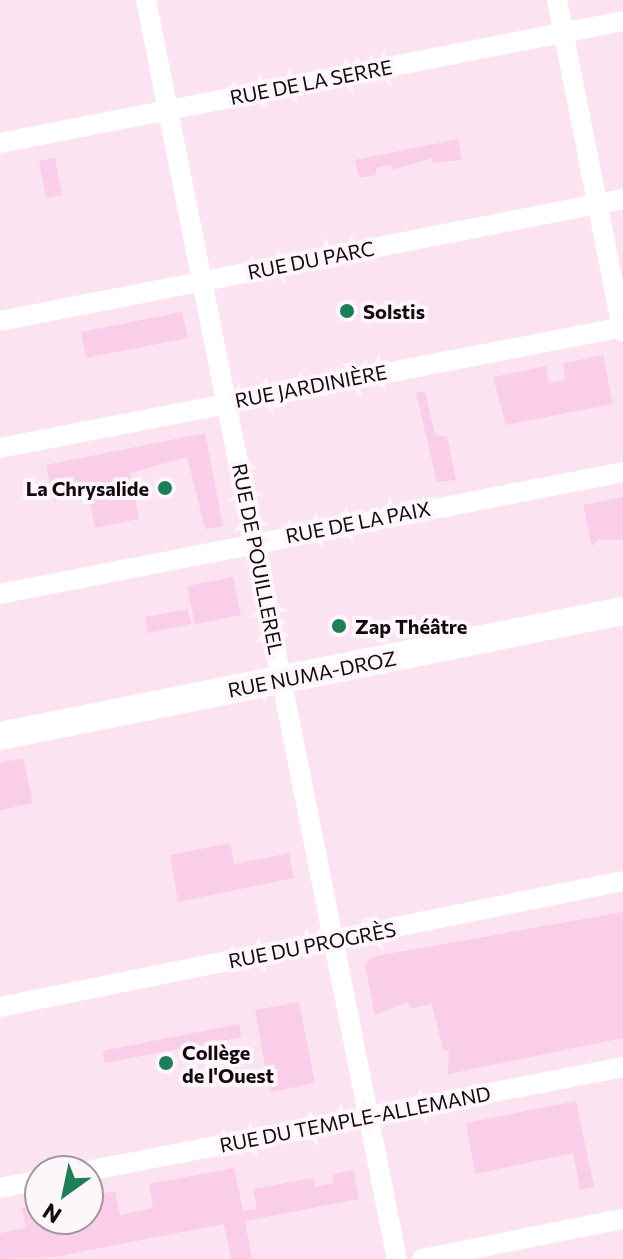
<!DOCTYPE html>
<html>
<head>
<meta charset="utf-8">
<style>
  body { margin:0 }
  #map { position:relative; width:623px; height:1259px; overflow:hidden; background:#fce3f2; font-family:Commissioner,sans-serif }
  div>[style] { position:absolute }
  .green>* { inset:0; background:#facde9 }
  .minor>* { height:20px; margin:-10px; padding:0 10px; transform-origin:10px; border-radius:10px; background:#fff }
  .secondary>* { height:28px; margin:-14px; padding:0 14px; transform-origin:14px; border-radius:14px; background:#fff }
  .dots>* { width:22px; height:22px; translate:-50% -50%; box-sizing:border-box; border:4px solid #fdf6fa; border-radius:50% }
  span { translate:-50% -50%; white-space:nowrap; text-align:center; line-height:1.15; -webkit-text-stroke:8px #fdf6fa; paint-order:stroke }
  .street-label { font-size:20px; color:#13090f }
  .poi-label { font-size:20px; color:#13090f; font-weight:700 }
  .left { translate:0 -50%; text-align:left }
  .right { translate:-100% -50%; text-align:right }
  .north { position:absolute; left:24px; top:1155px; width:80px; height:80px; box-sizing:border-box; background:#fdf6fa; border:2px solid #9f979c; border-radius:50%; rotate:213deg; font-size:22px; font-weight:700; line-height:32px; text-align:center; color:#13090f }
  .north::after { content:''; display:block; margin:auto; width:28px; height:36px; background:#1d7f57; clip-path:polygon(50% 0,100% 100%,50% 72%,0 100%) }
</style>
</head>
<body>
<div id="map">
  <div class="green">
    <div style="clip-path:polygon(458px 139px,462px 160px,433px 163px,432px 158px,393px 170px,392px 165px,376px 168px,376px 175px,359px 178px,355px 160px)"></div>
    <div style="clip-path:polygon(55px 158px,62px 195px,46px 198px,39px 161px)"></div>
    <div style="clip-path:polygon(182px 312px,188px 338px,86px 358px,81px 332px)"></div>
    <div style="clip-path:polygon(603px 355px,613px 404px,506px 425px,493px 377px,546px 366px,549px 383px,565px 380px,563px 363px)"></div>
    <div style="clip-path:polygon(425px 391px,435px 435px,447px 437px,456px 480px,437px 482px,416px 393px)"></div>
    <div style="clip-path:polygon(205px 433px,223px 526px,205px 529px,187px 457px,130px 473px,139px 519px,95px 528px,88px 494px,54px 501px,46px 465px)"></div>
    <div style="clip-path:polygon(623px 497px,623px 540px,598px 540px,592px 546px,583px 505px)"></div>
    <div style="clip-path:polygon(233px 577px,241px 615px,195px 624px,187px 586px)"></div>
    <div style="clip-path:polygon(188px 609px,191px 624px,148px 633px,145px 617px)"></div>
    <div style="clip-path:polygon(23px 758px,33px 803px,0 810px,0 763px)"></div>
    <div style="clip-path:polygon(230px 843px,234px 864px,289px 853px,294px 878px,178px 902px,170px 855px)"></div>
    <div style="clip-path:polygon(623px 912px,623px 1038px,448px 1074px,449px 1050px,443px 1050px,432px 1004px,410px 1009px,408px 1002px,375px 1015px,365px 966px,371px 957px)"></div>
    <div style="clip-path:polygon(299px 1002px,315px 1083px,270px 1092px,255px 1010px)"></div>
    <div style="clip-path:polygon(239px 1024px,242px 1037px,105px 1063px,102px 1051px)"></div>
    <div style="clip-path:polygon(576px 1101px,594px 1187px,580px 1190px,573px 1153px,475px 1174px,466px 1123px)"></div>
    <div style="clip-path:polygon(234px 1168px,243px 1211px,257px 1209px,253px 1189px,313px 1178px,315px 1187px,334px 1183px,333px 1174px,353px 1170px,359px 1199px,245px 1221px,252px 1259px,231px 1259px,224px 1224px,54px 1257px,0 1259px,0 1233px,26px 1228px,22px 1208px,40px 1205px,40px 1219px,88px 1219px,88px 1196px,115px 1191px,120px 1215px,153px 1208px,149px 1184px)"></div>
  </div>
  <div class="minor">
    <div style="left:146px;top:0;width:1284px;rotate:78.73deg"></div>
    <div style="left:557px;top:0;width:338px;rotate:78.8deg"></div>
    <div style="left:0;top:143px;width:635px;rotate:-11.08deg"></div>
    <div style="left:0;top:321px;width:635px;rotate:-11.08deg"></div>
    <div style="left:0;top:448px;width:635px;rotate:-10.99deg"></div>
    <div style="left:0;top:594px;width:635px;rotate:-11.08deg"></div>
    <div style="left:0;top:1007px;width:636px;rotate:-11.43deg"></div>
    <div style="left:87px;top:1171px;width:546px;rotate:-10.98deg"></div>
    <div style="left:0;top:1188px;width:41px;rotate:-11.3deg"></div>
    <div style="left:422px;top:1259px;width:205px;rotate:-11.3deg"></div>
  </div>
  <div class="secondary">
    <div style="left:0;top:736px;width:635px;rotate:-11.35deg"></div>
  </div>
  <div class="dots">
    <div style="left:347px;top:311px;background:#1d7f57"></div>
    <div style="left:165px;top:488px;background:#1d7f57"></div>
    <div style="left:339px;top:626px;background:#1d7f57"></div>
    <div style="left:166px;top:1063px;background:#1d7f57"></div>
  </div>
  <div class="street-label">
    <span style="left:311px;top:82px;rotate:-11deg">RUE DE LA SERRE</span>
    <span style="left:311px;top:260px;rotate:-11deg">RUE DU PARC</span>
    <span style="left:311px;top:386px;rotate:-11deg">RUE JARDINIÈRE</span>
    <span style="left:358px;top:522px;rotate:-11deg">RUE DE LA PAIX</span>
    <span style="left:258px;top:559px;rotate:79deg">RUE DE POUILLEREL</span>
    <span style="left:312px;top:674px;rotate:-11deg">RUE NUMA-DROZ</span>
    <span style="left:312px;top:945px;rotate:-11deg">RUE DU PROGRÈS</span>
    <span style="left:355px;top:1119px;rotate:-11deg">RUE DU TEMPLE-ALLEMAND</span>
  </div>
  <div class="poi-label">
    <span class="left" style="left:363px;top:311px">Solstis</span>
    <span class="right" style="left:149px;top:488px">La Chrysalide</span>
    <span class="left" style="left:355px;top:626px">Zap Théâtre</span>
    <span class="left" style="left:182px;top:1064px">Collège<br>de l'Ouest</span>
  </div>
  <div class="north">N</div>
</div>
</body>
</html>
